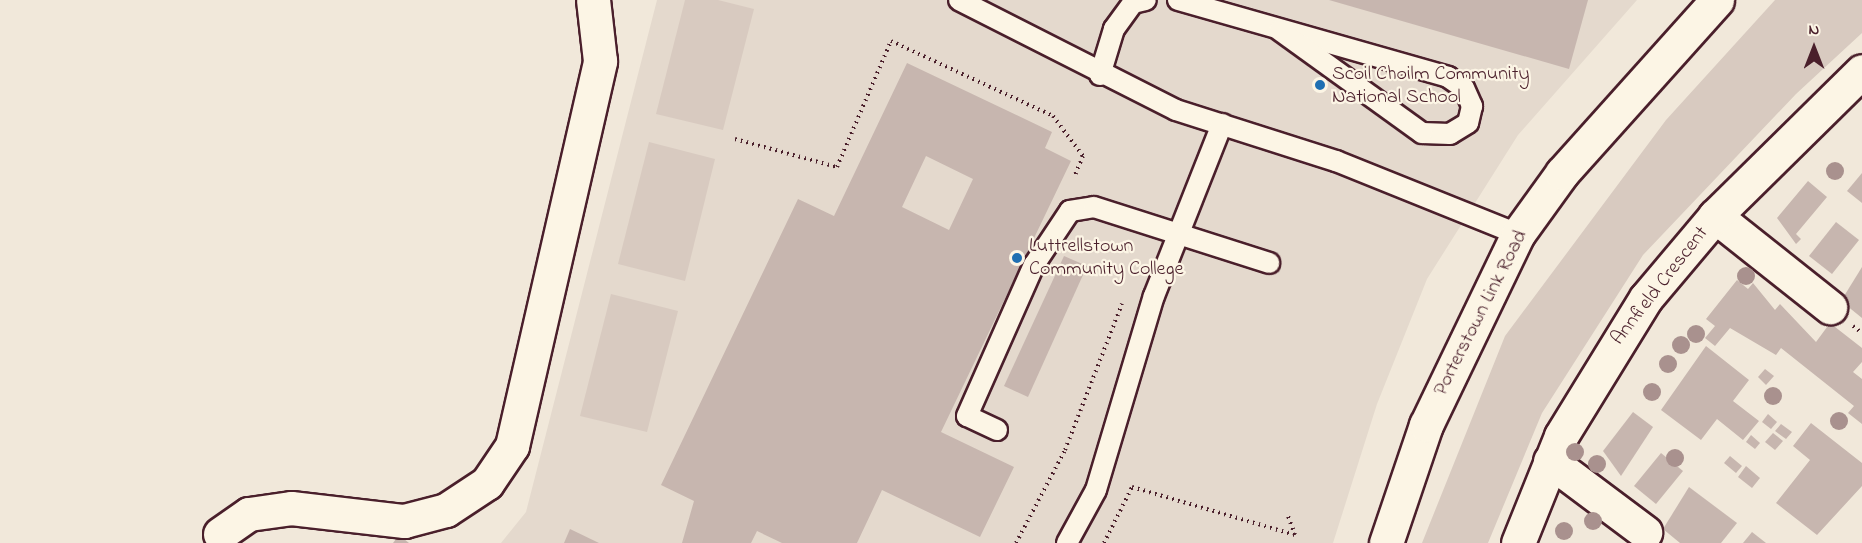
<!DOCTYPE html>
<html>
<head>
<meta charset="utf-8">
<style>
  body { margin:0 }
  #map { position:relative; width:1862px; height:543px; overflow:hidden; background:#f1e8da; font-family:"Indie Flower",sans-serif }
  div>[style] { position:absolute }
  .built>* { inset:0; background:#e4d9cd }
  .green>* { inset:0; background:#d8cac0 }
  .building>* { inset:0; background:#c7b6af }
  .path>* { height:4px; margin-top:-2px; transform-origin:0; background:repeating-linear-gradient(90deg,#4a1f2b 0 1.5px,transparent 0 6px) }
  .roads { filter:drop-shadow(2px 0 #4a1f2b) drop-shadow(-2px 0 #4a1f2b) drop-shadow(0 2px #4a1f2b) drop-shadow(0 -2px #4a1f2b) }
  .lane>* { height:20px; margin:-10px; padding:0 10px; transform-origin:10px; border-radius:10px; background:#fcf5e5 }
  .street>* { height:33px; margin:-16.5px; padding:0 16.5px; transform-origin:16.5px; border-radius:16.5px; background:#fcf5e5 }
  .secondary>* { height:33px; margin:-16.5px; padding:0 16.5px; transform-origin:16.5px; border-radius:16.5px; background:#fcf5e5 }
  .trees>* { width:18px; height:18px; margin:-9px; border-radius:50%; background:#a9918e }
  .dots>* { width:16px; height:16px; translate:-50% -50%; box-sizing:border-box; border:3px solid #fcf5e5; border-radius:50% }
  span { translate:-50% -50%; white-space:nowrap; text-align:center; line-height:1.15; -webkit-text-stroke:4.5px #fcf5e5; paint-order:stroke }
  .poi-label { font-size:20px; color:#4a1f2b }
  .left { translate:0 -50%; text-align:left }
  .street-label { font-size:20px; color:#4a1f2b }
  .north { position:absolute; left:1784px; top:18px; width:60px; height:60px; -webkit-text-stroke:4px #fcf5e5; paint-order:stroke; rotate:0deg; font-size:16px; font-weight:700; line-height:24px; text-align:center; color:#4a1f2b }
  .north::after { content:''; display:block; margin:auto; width:21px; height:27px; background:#4a1f2b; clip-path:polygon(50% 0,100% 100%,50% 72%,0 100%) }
</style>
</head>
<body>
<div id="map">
  <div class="built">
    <div style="clip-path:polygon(657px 0,1637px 0,1518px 135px,1427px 279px,1377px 404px,1333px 543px,501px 543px,526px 512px)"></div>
  </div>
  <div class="green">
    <div style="clip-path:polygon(685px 0,718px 0,754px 9px,723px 130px,656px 114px)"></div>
    <div style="clip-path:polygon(1775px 0,1862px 0,1862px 33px,1796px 94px,1643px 255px,1542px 413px,1488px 543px,1422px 543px,1505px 336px,1666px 120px)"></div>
    <div style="clip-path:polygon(649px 142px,715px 159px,685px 281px,618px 264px)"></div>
    <div style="clip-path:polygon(611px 294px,678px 311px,647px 432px,580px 416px)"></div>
  </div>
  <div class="building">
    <div style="clip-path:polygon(1329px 0,1588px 0,1569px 69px)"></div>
    <div style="clip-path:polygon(evenodd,907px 63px,1052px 132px,1045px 148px,1071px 161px,941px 432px,1014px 467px,980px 537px,882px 490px,857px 543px,782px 543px,757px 531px,751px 543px,682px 543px,694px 501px,661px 485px,798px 199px,834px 216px,907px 63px,926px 156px,973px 179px,949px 230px,902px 207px,926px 156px)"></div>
    <div style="clip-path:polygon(1862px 173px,1862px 203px,1847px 191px)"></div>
    <div style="clip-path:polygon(1808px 181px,1827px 197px,1796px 234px,1801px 239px,1796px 244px,1777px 218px)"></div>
    <div style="clip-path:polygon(1836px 222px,1859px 240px,1832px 274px,1809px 256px)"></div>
    <div style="clip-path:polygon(1064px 256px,1087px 266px,1028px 397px,1004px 386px)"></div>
    <div style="clip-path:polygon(1862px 267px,1862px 318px,1841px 301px)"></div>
    <div style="clip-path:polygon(1737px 280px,1748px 289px,1753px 283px,1775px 310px,1780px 304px,1816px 342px,1830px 323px,1862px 348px,1862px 362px,1853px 372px,1862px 379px,1862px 424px,1848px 413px,1854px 406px,1781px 348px,1776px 355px,1730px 328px,1715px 346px,1705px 338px,1715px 326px,1706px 319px)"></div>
    <div style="clip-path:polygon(1706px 346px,1749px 380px,1733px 401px,1759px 421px,1743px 440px,1717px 419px,1701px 440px,1661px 410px)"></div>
    <div style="clip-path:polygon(1765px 369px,1774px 376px,1766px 385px,1758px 377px)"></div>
    <div style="clip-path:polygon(1633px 412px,1653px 427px,1621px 476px,1603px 451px)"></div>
    <div style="clip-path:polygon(1768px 414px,1777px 422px,1771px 429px,1762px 422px)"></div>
    <div style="clip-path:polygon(1811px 423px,1862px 463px,1862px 486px,1817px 535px,1776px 503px,1810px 460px,1793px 446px)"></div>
    <div style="clip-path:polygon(1781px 424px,1792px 432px,1786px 439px,1775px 431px)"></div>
    <div style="clip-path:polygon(1773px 433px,1783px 441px,1775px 450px,1765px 442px)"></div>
    <div style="clip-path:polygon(1751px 435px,1760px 443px,1755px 449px,1746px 442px)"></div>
    <div style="clip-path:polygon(1661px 453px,1683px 471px,1656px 504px,1634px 486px)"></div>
    <div style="clip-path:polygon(1730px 456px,1742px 466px,1736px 473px,1724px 463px)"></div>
    <div style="clip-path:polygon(1746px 466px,1760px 478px,1752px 488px,1738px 477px)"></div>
    <div style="clip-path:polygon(1689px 487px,1737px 523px,1721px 543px,1680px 543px,1663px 529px)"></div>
    <div style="clip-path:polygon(570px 529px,599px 543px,564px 543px)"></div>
    <div style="clip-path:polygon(1752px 532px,1766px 543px,1743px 543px)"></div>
    <div style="clip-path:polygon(399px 535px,409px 543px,393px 543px)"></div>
  </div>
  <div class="path">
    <div style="left:735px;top:139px;width:106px;rotate:15.4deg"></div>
    <div style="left:837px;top:167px;width:137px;rotate:-66.8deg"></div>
    <div style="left:891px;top:41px;width:179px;rotate:24.8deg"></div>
    <div style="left:1053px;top:116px;width:50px;rotate:53.1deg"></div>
    <div style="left:1083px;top:156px;width:23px;rotate:113deg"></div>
    <div style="left:1853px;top:326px;width:11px;rotate:38deg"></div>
    <div style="left:1016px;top:543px;width:105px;rotate:-62.2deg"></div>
    <div style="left:1065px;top:450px;width:157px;rotate:-68.7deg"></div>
    <div style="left:1104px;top:543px;width:63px;rotate:-63.4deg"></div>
    <div style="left:1132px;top:487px;width:170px;rotate:16.4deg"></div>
    <div style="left:1295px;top:535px;width:20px;rotate:-110deg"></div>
  </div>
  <div class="roads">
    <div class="lane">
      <div style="left:959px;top:0;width:243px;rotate:26.9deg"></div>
      <div style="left:1176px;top:110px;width:168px;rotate:17.7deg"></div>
      <div style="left:1336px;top:161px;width:196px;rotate:21.9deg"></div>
      <div style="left:1178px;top:0;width:281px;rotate:15.9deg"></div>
      <div style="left:1448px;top:77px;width:19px;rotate:35deg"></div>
      <div style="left:1464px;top:88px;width:20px;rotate:66deg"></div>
      <div style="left:1472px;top:106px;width:17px;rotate:103deg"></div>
      <div style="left:1468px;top:123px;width:21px;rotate:149deg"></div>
      <div style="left:1450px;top:134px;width:28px;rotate:-178deg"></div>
      <div style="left:1422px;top:133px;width:176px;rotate:-144.2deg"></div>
      <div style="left:1100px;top:75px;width:48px;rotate:-73.1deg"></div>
      <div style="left:1114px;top:29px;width:32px;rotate:-54deg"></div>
      <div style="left:1133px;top:3px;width:13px;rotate:-13deg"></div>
      <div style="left:997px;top:430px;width:33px;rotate:-155deg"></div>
      <div style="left:967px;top:416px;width:165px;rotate:-66.1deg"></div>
      <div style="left:1034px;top:265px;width:65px;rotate:-56.3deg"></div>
      <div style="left:1070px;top:211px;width:24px;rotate:-9deg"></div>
      <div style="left:1094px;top:207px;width:184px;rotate:17.7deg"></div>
      <div style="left:1067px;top:543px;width:60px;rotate:-61.3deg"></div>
      <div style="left:1096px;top:490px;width:202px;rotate:-73.4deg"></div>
      <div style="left:1154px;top:296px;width:185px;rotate:-68.4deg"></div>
    </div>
    <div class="street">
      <div style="left:1715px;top:216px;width:147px;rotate:38.4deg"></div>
      <div style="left:1550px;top:461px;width:119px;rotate:36.8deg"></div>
      <div style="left:220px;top:534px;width:35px;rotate:-35deg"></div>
      <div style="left:249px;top:514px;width:42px;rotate:-8.1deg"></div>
      <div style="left:291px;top:508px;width:114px;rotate:6.6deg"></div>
      <div style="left:404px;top:521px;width:43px;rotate:-14.7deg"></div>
      <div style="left:446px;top:510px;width:49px;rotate:-33.4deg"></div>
      <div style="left:487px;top:483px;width:45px;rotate:-56deg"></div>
      <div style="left:512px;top:446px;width:395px;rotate:-77.1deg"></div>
      <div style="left:600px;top:61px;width:61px;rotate:-96.5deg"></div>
      <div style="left:1518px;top:543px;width:115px;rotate:-68.1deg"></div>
      <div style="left:1561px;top:436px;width:162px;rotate:-58.4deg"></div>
      <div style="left:1646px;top:298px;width:107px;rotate:-49.9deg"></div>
      <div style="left:1715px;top:216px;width:206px;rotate:-44.6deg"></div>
    </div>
    <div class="secondary">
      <div style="left:1386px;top:543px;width:125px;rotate:-71.3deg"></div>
      <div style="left:1426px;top:425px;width:212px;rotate:-64.3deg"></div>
      <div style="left:1518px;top:234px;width:75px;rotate:-54.2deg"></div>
      <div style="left:1562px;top:173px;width:232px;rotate:-48.1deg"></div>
    </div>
  </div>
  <div class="trees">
    <div style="left:1835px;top:171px"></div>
    <div style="left:1746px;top:276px"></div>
    <div style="left:1696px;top:334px"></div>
    <div style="left:1681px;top:345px"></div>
    <div style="left:1668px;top:364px"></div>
    <div style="left:1652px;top:392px"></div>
    <div style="left:1773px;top:396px"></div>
    <div style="left:1839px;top:421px"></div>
    <div style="left:1575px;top:452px"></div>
    <div style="left:1675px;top:458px"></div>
    <div style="left:1597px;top:464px"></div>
    <div style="left:1593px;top:521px"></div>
    <div style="left:1564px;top:531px"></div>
  </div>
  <div class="dots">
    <div style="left:1320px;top:85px;background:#1f6fb2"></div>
    <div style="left:1017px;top:258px;background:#1f6fb2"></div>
  </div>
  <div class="poi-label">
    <span class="left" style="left:1332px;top:86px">Scoil Choilm Community<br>National School</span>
    <span class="left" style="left:1029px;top:258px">Luttrellstown<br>Community College</span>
  </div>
  <div class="street-label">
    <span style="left:1660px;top:286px;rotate:-52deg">Annfield Crescent</span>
    <span style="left:1481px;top:313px;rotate:-63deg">Porterstown Link Road</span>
  </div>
  <div class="north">N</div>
</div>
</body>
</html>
